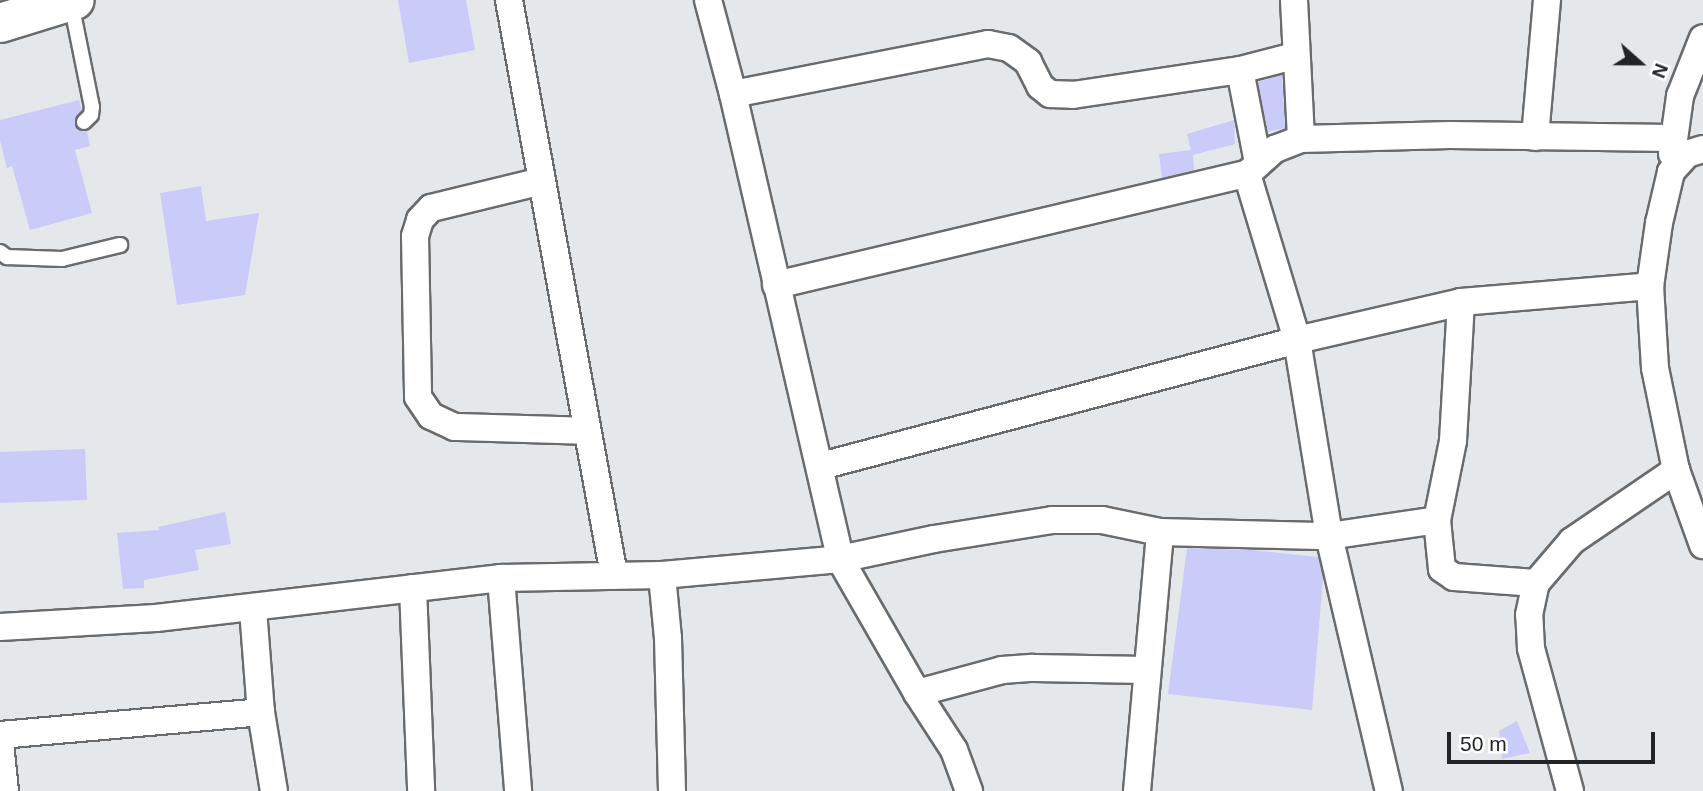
<!DOCTYPE html>
<html>
<head>
<meta charset="utf-8">
<style>
  body { margin:0 }
  #map { position:relative; width:1703px; height:791px; overflow:hidden; background:#e5e8eb; font-family:Arial,sans-serif }
  div>[style] { position:absolute }
  .building>* { inset:0; background:#c9cbf8 }
  .roads { filter:drop-shadow(2px 0 #696b6d) drop-shadow(-2px 0 #696b6d) drop-shadow(0 2px #696b6d) drop-shadow(0 -2px #696b6d) }
  .lane>* { height:14px; margin:-7px; padding:0 7px; transform-origin:7px; border-radius:7px; background:#fff }
  .street>* { height:26px; margin:-13px; padding:0 13px; transform-origin:13px; border-radius:13px; background:#fff }
  .highway>* { height:38px; margin:-19px; padding:0 19px; transform-origin:19px; border-radius:19px; background:#fff }
  span { translate:-50% -50%; white-space:nowrap; text-align:center; line-height:1.15; -webkit-text-stroke:5px #fff; paint-order:stroke }
  .north { position:absolute; left:1605px; top:28px; width:70px; height:70px; -webkit-text-stroke:5px #fff; paint-order:stroke; rotate:111deg; font-size:19px; font-weight:700; line-height:28px; text-align:center; color:#222324 }
  .north::after { content:''; display:block; margin:auto; width:24px; height:32px; background:#222324; clip-path:polygon(50% 0,100% 100%,50% 72%,0 100%) }
  .scale { position:absolute; left:1447px; top:732px; width:208px; height:32px; box-sizing:border-box; border:4px solid #222324; border-top:0; padding-left:9px; font-size:21px; line-height:24px; white-space:nowrap; color:#222324; -webkit-text-stroke:5px #fff; paint-order:stroke }
</style>
</head>
<body>
<div id="map">
  <div class="building">
    <div style="clip-path:polygon(398px 0,466px 0,475px 50px,409px 63px)"></div>
    <div style="clip-path:polygon(1282px 75px,1285px 128px,1268px 132px,1258px 82px)"></div>
    <div style="clip-path:polygon(79px 100px,82px 111px,75px 124px,78px 129px,87px 131px,90px 146px,75px 150px,92px 213px,30px 230px,12px 166px,7px 168px,0 141px,0 120px)"></div>
    <div style="clip-path:polygon(1234px 120px,1235px 144px,1193px 155px,1194px 170px,1162px 178px,1159px 154px,1191px 150px,1187px 134px)"></div>
    <div style="clip-path:polygon(201px 186px,206px 221px,259px 213px,245px 295px,177px 305px,160px 193px)"></div>
    <div style="clip-path:polygon(85px 449px,87px 500px,0 503px,0 452px)"></div>
    <div style="clip-path:polygon(225px 512px,231px 544px,195px 550px,199px 570px,144px 580px,144px 588px,123px 589px,117px 533px,159px 530px,158px 527px)"></div>
    <div style="clip-path:polygon(1187px 548px,1252px 550px,1318px 557px,1323px 578px,1312px 710px,1168px 694px)"></div>
    <div style="clip-path:polygon(1517px 721px,1530px 753px,1502px 759px,1499px 731px)"></div>
  </div>
  <div class="roads">
    <div class="lane">
      <div style="left:71px;top:3px;width:106px;rotate:78.6deg"></div>
      <div style="left:92px;top:107px;width:8px;rotate:97deg"></div>
      <div style="left:91px;top:115px;width:10px;rotate:135deg"></div>
      <div style="left:0;top:252px;width:9px;rotate:36deg"></div>
      <div style="left:7px;top:257px;width:55px;rotate:2.1deg"></div>
      <div style="left:62px;top:259px;width:60px;rotate:-13.6deg"></div>
    </div>
    <div class="street">
      <div style="left:509px;top:0;width:585px;rotate:79.65deg"></div>
      <div style="left:708px;top:0;width:97px;rotate:75.1deg"></div>
      <div style="left:733px;top:94px;width:477px;rotate:77deg"></div>
      <div style="left:840px;top:559px;width:155px;rotate:60.1deg"></div>
      <div style="left:917px;top:693px;width:68px;rotate:57deg"></div>
      <div style="left:954px;top:750px;width:44px;rotate:69.9deg"></div>
      <div style="left:1294px;top:0;width:139px;rotate:87.1deg"></div>
      <div style="left:1240px;top:70px;width:95px;rotate:79deg"></div>
      <div style="left:733px;top:94px;width:260px;rotate:-11.1deg"></div>
      <div style="left:988px;top:44px;width:21px;rotate:11deg"></div>
      <div style="left:1009px;top:48px;width:24px;rotate:36deg"></div>
      <div style="left:1028px;top:62px;width:27px;rotate:63deg"></div>
      <div style="left:1040px;top:86px;width:13px;rotate:39deg"></div>
      <div style="left:1050px;top:94px;width:23px;rotate:2deg"></div>
      <div style="left:1073px;top:95px;width:169px;rotate:-8.5deg"></div>
      <div style="left:1240px;top:70px;width:56px;rotate:-14.5deg"></div>
      <div style="left:1535px;top:137px;width:138px;rotate:-85deg"></div>
      <div style="left:1703px;top:149px;width:17px;rotate:163deg"></div>
      <div style="left:1687px;top:154px;width:24px;rotate:132deg"></div>
      <div style="left:1671px;top:172px;width:52px;rotate:103.2deg"></div>
      <div style="left:1659px;top:223px;width:64px;rotate:98.1deg"></div>
      <div style="left:1650px;top:286px;width:82px;rotate:86.5deg"></div>
      <div style="left:1655px;top:368px;width:104px;rotate:78.4deg"></div>
      <div style="left:1676px;top:470px;width:80px;rotate:70.2deg"></div>
      <div style="left:1672px;top:154px;width:59px;rotate:-82.1deg"></div>
      <div style="left:1680px;top:96px;width:62px;rotate:-68.4deg"></div>
      <div style="left:1247px;top:174px;width:173px;rotate:73.2deg"></div>
      <div style="left:1297px;top:340px;width:199px;rotate:80.7deg"></div>
      <div style="left:1329px;top:536px;width:262px;rotate:76.8deg"></div>
      <div style="left:542px;top:181px;width:114px;rotate:166.3deg"></div>
      <div style="left:431px;top:208px;width:16px;rotate:133deg"></div>
      <div style="left:420px;top:220px;width:17px;rotate:107deg"></div>
      <div style="left:415px;top:236px;width:161px;rotate:88.9deg"></div>
      <div style="left:418px;top:397px;width:23px;rotate:56deg"></div>
      <div style="left:431px;top:416px;width:26px;rotate:25deg"></div>
      <div style="left:455px;top:427px;width:132px;rotate:1.7deg"></div>
      <div style="left:776px;top:285px;width:484px;rotate:-13.3deg"></div>
      <div style="left:1247px;top:174px;width:38px;rotate:-42deg"></div>
      <div style="left:1275px;top:149px;width:28px;rotate:-21deg"></div>
      <div style="left:1301px;top:139px;width:149px;rotate:-1.5deg"></div>
      <div style="left:1450px;top:135px;width:222px;rotate:0.8deg"></div>
      <div style="left:1461px;top:302px;width:139px;rotate:93.3deg"></div>
      <div style="left:1453px;top:441px;width:81px;rotate:101.4deg"></div>
      <div style="left:1437px;top:520px;width:49px;rotate:84.2deg"></div>
      <div style="left:1442px;top:569px;width:14px;rotate:34deg"></div>
      <div style="left:1454px;top:577px;width:82px;rotate:4.2deg"></div>
      <div style="left:821px;top:466px;width:492px;rotate:-14.8deg"></div>
      <div style="left:1297px;top:340px;width:168px;rotate:-13deg"></div>
      <div style="left:1461px;top:302px;width:190px;rotate:-4.8deg"></div>
      <div style="left:662px;top:575px;width:63px;rotate:84.6deg"></div>
      <div style="left:668px;top:638px;width:153px;rotate:88.5deg"></div>
      <div style="left:501px;top:578px;width:214px;rotate:85.4deg"></div>
      <div style="left:413px;top:588px;width:203px;rotate:87.7deg"></div>
      <div style="left:253px;top:609px;width:103px;rotate:85.6deg"></div>
      <div style="left:261px;top:712px;width:80px;rotate:80.7deg"></div>
      <div style="left:0;top:627px;width:156px;rotate:-3.3deg"></div>
      <div style="left:156px;top:618px;width:347px;rotate:-6.6deg"></div>
      <div style="left:501px;top:578px;width:161px;rotate:-1.1deg"></div>
      <div style="left:662px;top:575px;width:179px;rotate:-5.1deg"></div>
      <div style="left:840px;top:559px;width:96px;rotate:-12deg"></div>
      <div style="left:934px;top:539px;width:120px;rotate:-9.1deg"></div>
      <div style="left:1052px;top:520px;width:50px"></div>
      <div style="left:1102px;top:520px;width:59px;rotate:11.7deg"></div>
      <div style="left:1160px;top:532px;width:169px;rotate:1.4deg"></div>
      <div style="left:1329px;top:536px;width:109px;rotate:-8.4deg"></div>
      <div style="left:917px;top:693px;width:88px;rotate:-15.1deg"></div>
      <div style="left:1002px;top:670px;width:31px;rotate:-4deg"></div>
      <div style="left:1033px;top:668px;width:114px;rotate:1deg"></div>
      <div style="left:0;top:735px;width:262px;rotate:-5deg"></div>
      <div style="left:0;top:743px;width:48px;rotate:84.1deg"></div>
      <div style="left:1137px;top:791px;width:260px;rotate:-84.9deg"></div>
      <div style="left:1570px;top:791px;width:148px;rotate:-105.3deg"></div>
      <div style="left:1531px;top:648px;width:33px;rotate:-93deg"></div>
      <div style="left:1529px;top:615px;width:33px;rotate:-78deg"></div>
      <div style="left:1536px;top:583px;width:55px;rotate:-49.4deg"></div>
      <div style="left:1572px;top:541px;width:126px;rotate:-34.3deg"></div>
    </div>
    <div class="highway">
      <div style="left:0;top:23px;width:78px;rotate:-17deg"></div>
    </div>
  </div>
  <div class="north">N</div>
  <div class="scale">50 m</div>
</div>
</body>
</html>
